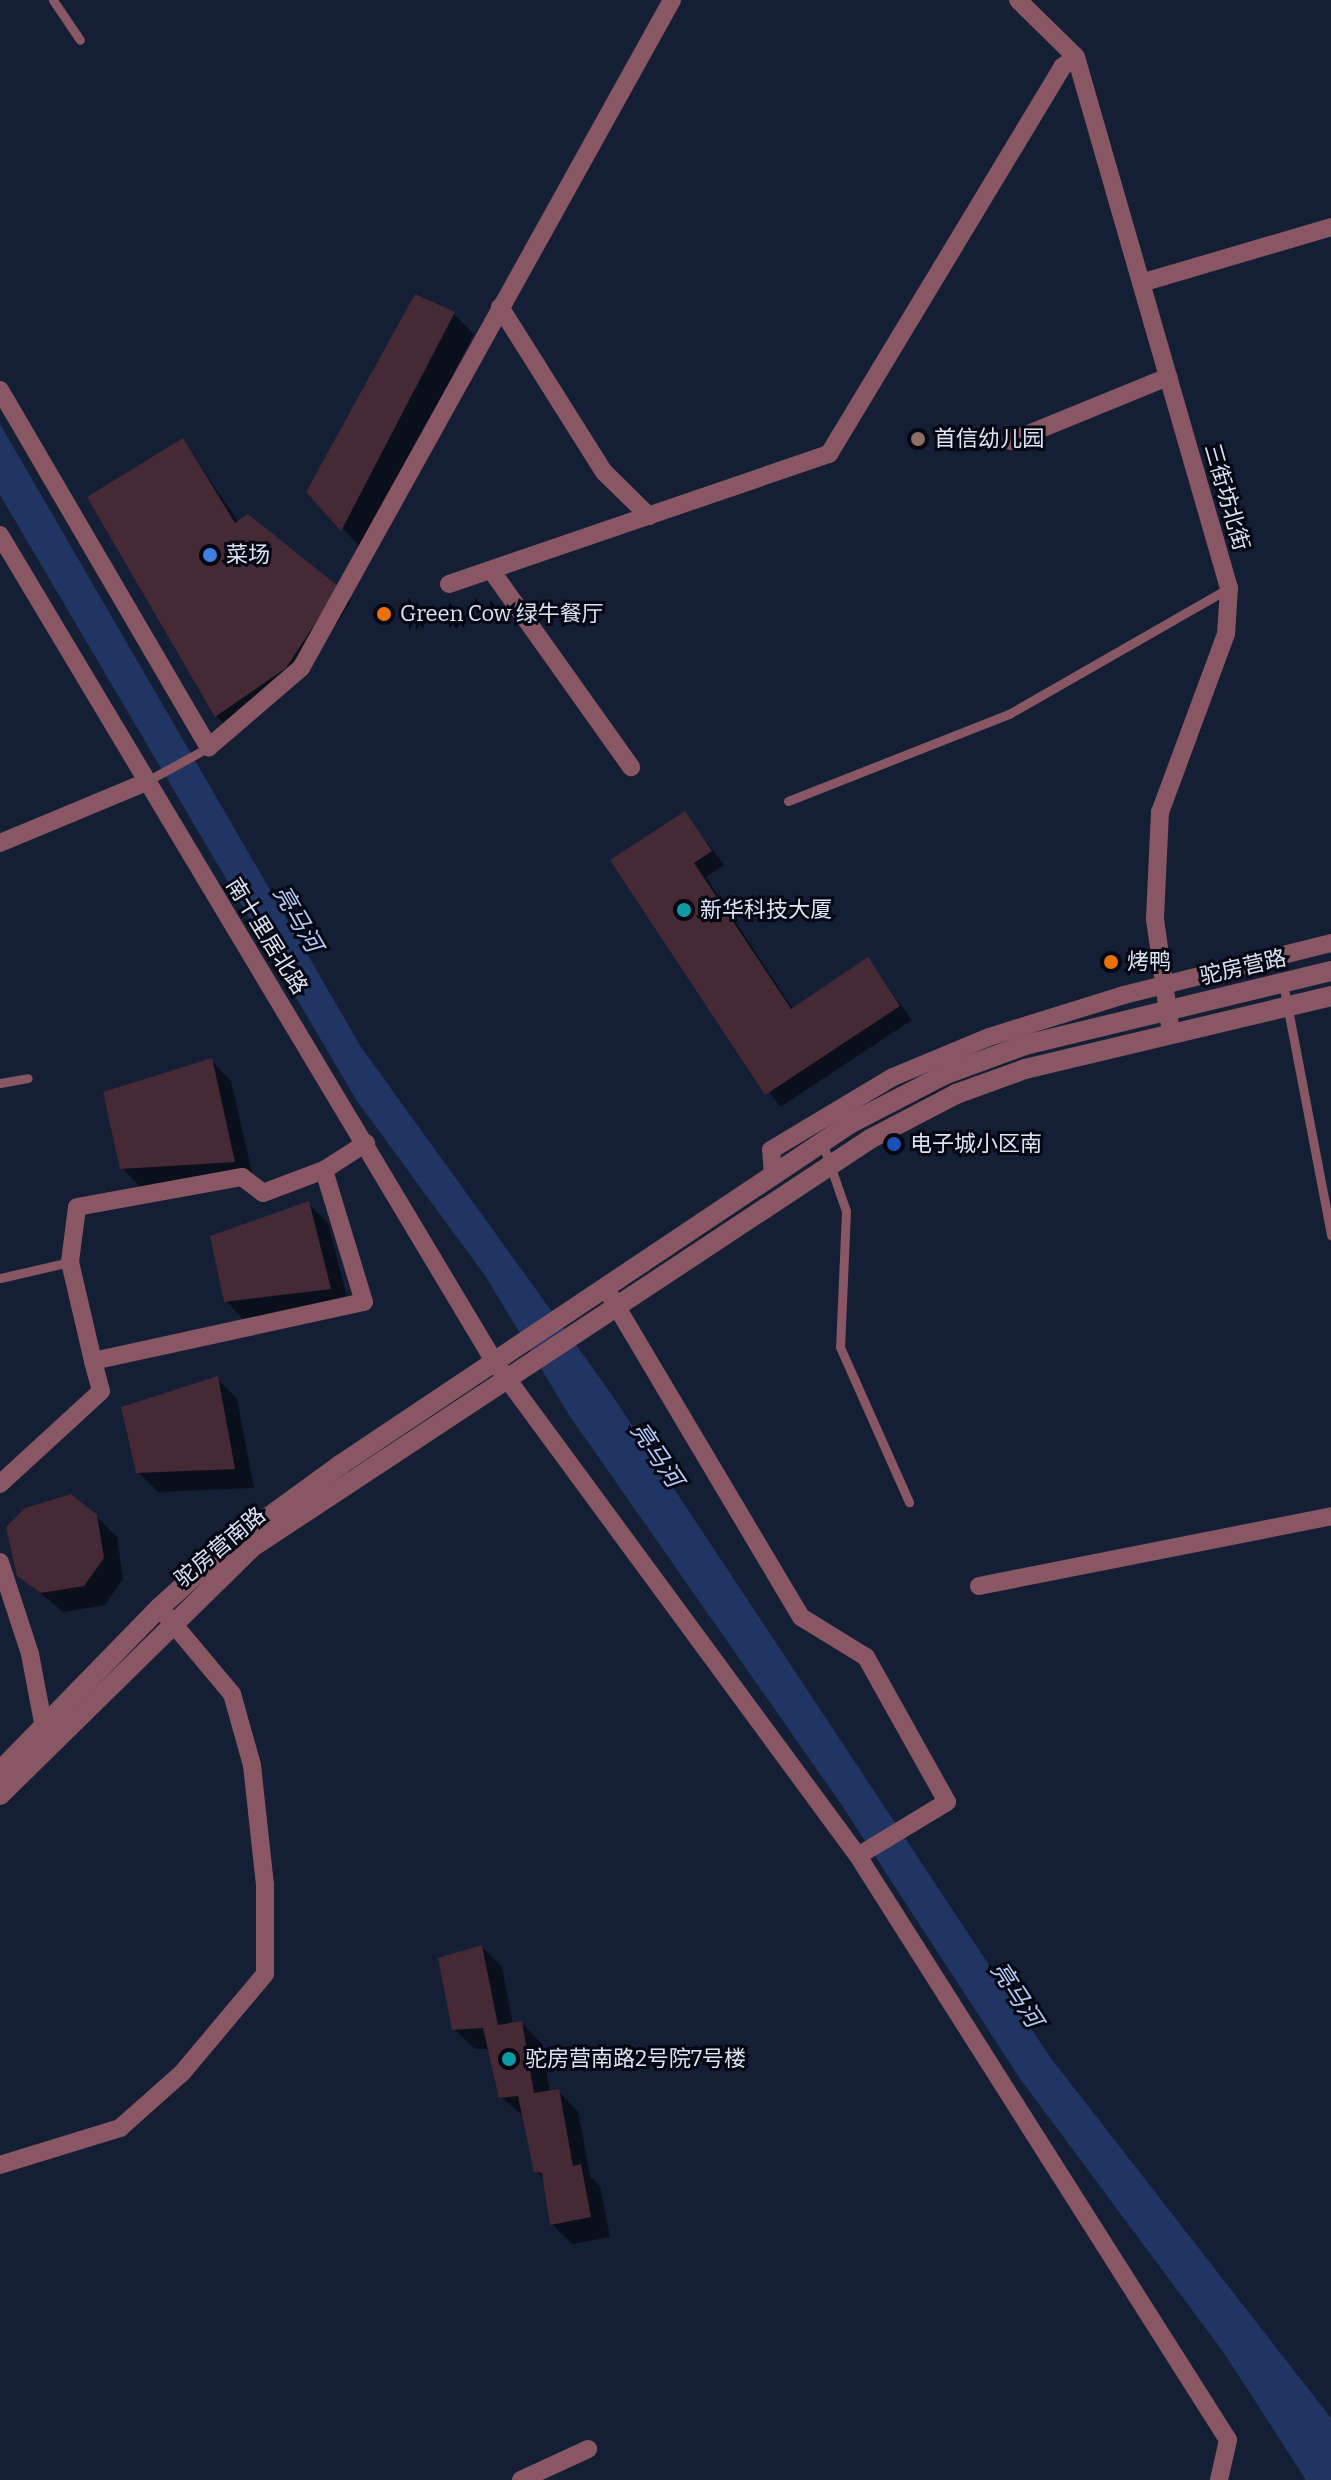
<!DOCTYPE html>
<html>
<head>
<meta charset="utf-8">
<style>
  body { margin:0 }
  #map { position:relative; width:1331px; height:2480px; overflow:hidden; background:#141e34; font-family:Bitter,"Noto Sans SC",serif }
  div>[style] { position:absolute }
  .water>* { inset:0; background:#203563 }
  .shadow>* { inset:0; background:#0007 }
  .building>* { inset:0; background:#452935 }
  .service>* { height:9px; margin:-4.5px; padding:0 4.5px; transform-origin:4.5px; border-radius:4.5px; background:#885763 }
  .minor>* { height:18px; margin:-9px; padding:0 9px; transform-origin:9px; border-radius:9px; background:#885763 }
  .tertiary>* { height:20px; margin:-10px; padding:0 10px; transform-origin:10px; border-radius:10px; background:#885763 }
  .dots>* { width:22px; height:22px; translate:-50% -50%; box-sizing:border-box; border:4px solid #050812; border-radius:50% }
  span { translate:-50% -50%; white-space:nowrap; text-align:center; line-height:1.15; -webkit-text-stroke:6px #050812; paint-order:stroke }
  .poi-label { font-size:22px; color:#dce4f4 }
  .left { translate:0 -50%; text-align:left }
  .street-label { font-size:22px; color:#dce4f4 }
  .water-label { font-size:24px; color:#b5cbf9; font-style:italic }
</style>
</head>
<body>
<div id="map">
  <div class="water">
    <div style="clip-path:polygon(0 424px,361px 1047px,612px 1395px,1050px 2057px,1331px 2418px,1331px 2480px,1306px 2480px,1224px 2353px,1021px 2080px,841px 1804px,569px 1415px,486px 1277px,357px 1101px,0 495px)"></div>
  </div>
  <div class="shadow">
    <div style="clip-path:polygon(454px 314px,474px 334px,362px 549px,308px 491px)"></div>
    <div style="clip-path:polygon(183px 440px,239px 523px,351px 602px,299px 681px,230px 730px,216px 716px,90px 498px)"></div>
    <div style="clip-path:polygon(685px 813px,724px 865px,706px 877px,793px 1009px,868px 960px,912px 1020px,780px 1107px,613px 861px)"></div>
    <div style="clip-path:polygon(211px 1060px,231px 1081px,254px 1181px,142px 1189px,122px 1168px)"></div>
    <div style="clip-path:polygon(308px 1203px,328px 1223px,350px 1309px,246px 1322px,226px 1301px)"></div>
    <div style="clip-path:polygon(217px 1378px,237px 1399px,254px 1488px,158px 1492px,138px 1472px)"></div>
    <div style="clip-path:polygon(96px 1516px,117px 1537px,123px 1579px,105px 1605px,63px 1612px,19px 1575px)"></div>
    <div style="clip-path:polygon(482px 1947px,502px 1967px,513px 2025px,522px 2023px,542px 2044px,550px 2092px,558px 2091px,578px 2111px,590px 2176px,600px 2186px,610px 2237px,572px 2244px,552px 2224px,545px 2180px,536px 2171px,524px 2117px,501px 2097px,490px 2049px,475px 2049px,454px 2029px)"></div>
  </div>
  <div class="building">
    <div style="clip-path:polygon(415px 294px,455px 312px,341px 531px,306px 492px)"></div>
    <div style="clip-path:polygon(183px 438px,235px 523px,248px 514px,339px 587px,286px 668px,215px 717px,87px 497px)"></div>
    <div style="clip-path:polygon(685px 811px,712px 851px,694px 863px,791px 1009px,868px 957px,900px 1006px,765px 1095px,610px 860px)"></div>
    <div style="clip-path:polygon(212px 1058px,235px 1162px,120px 1169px,103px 1092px)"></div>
    <div style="clip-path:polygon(309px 1201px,331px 1289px,224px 1302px,210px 1236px)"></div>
    <div style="clip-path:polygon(218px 1376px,235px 1469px,136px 1473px,121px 1407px)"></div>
    <div style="clip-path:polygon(71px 1494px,97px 1515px,104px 1558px,84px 1586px,41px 1593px,17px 1576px,6px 1527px,25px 1508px)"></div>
    <div style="clip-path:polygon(482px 1945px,498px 2025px,522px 2021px,534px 2093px,559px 2089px,573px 2166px,581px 2164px,591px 2217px,550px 2225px,542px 2173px,534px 2172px,518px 2096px,499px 2098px,483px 2028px,452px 2030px,438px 1958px)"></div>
  </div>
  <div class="service">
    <div style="left:53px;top:0;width:48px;rotate:56deg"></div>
    <div style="left:147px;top:781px;width:71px;rotate:-28.7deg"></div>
    <div style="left:788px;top:801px;width:238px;rotate:-21.5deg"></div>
    <div style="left:1009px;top:714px;width:254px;rotate:-29.8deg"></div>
    <div style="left:1283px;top:983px;width:257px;rotate:79.2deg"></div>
    <div style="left:0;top:1083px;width:28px;rotate:-10deg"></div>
    <div style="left:822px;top:1142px;width:73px;rotate:70.8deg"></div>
    <div style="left:846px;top:1211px;width:136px;rotate:92.5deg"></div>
    <div style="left:840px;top:1347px;width:170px;rotate:66deg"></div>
    <div style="left:0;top:1278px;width:72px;rotate:-12.9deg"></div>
  </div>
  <div class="minor">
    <div style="left:1018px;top:0;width:81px;rotate:44.5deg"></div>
    <div style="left:1076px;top:57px;width:553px;rotate:73.93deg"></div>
    <div style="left:1229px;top:588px;width:46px;rotate:93.7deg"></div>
    <div style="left:1226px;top:634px;width:190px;rotate:110.3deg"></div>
    <div style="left:1160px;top:812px;width:107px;rotate:92.7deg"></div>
    <div style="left:1155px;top:919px;width:115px;rotate:82deg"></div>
    <div style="left:1141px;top:283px;width:198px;rotate:-16.4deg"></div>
    <div style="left:500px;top:307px;width:195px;rotate:57.8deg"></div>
    <div style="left:604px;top:472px;width:63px;rotate:44.4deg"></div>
    <div style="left:0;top:390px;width:414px;rotate:59.7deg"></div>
    <div style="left:209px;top:747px;width:121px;rotate:-40.7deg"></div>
    <div style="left:301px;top:668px;width:764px;rotate:-60.95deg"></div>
    <div style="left:1011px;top:441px;width:170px;rotate:-22.2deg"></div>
    <div style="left:0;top:535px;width:962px;rotate:59.12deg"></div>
    <div style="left:494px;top:1361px;width:614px;rotate:53.67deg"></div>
    <div style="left:858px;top:1856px;width:691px;rotate:57.64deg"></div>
    <div style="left:1228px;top:2440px;width:41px;rotate:102.7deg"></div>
    <div style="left:491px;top:570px;width:242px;rotate:54.6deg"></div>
    <div style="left:449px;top:584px;width:402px;rotate:-18.9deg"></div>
    <div style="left:829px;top:454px;width:452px;rotate:-58.9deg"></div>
    <div style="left:1062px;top:67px;width:17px;rotate:-36deg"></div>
    <div style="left:0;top:843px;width:156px;rotate:-22.6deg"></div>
    <div style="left:773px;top:1176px;width:26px;rotate:-94deg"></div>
    <div style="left:771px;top:1150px;width:142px;rotate:-30.9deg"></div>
    <div style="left:893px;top:1077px;width:104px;rotate:-22.6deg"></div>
    <div style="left:989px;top:1037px;width:141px;rotate:-17.3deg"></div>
    <div style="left:1124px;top:995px;width:213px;rotate:-14.1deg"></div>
    <div style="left:605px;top:1287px;width:384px;rotate:59.3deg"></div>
    <div style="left:801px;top:1617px;width:76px;rotate:31.6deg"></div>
    <div style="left:866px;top:1657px;width:166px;rotate:60.8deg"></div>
    <div style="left:947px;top:1802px;width:104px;rotate:148.8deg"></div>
    <div style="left:93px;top:1361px;width:102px;rotate:-103.1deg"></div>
    <div style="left:70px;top:1262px;width:55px;rotate:-82.7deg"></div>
    <div style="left:77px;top:1207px;width:168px;rotate:-10.3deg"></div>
    <div style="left:242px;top:1177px;width:26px;rotate:37deg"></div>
    <div style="left:263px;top:1193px;width:65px;rotate:-20.7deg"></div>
    <div style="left:0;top:1484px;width:137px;rotate:-42.6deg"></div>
    <div style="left:101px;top:1391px;width:31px;rotate:-105deg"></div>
    <div style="left:93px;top:1361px;width:277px;rotate:-12.3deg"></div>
    <div style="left:364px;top:1302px;width:138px;rotate:-106.9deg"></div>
    <div style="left:324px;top:1170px;width:50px;rotate:-32.7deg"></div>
    <div style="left:0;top:1562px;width:97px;rotate:71.9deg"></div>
    <div style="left:30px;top:1654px;width:75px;rotate:79.3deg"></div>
    <div style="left:979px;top:1586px;width:359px;rotate:-11.2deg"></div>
    <div style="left:0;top:2165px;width:126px;rotate:-17.1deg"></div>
    <div style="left:120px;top:2128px;width:83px;rotate:-41.6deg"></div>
    <div style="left:182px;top:2073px;width:129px;rotate:-50deg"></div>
    <div style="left:265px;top:1974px;width:89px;rotate:-90deg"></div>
    <div style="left:265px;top:1885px;width:121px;rotate:-96.2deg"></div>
    <div style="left:252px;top:1765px;width:74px;rotate:-105.7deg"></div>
    <div style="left:232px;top:1694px;width:104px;rotate:-129.9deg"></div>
    <div style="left:521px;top:2480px;width:74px;rotate:-24.8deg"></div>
  </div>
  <div class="tertiary">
    <div style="left:0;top:1771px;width:228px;rotate:-45.7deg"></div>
    <div style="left:159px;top:1608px;width:85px;rotate:-42.1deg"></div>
    <div style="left:222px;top:1551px;width:146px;rotate:-36.1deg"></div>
    <div style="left:340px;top:1465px;width:615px;rotate:-33.79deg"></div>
    <div style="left:851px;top:1123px;width:107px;rotate:-27.3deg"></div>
    <div style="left:946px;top:1074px;width:84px;rotate:-20.2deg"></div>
    <div style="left:1025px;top:1045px;width:315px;rotate:-13.6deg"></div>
    <div style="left:0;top:1795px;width:352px;rotate:-44.5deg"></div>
    <div style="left:251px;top:1548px;width:742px;rotate:-33.45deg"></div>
    <div style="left:870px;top:1139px;width:97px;rotate:-27.6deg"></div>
    <div style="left:956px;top:1094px;width:73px;rotate:-19.9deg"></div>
    <div style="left:1025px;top:1069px;width:315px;rotate:-13.4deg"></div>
  </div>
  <div class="dots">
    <div style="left:918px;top:439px;background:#8d6e63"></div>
    <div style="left:210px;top:555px;background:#3f7fe0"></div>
    <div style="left:384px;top:614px;background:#e8710a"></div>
    <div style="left:684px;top:910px;background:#0f9aa8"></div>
    <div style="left:1111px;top:962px;background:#e8710a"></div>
    <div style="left:894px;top:1144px;background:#1a4fb4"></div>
    <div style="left:509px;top:2059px;background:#0f9aa8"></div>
  </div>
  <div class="poi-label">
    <span class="left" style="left:934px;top:439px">首信幼儿园</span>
    <span class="left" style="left:226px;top:555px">菜场</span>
    <span class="left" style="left:400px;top:614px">Green Cow 绿牛餐厅</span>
    <span class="left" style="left:700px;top:910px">新华科技大厦</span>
    <span class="left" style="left:1127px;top:962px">烤鸭</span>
    <span class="left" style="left:910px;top:1144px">电子城小区南</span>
    <span class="left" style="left:525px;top:2059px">驼房营南路2号院7号楼</span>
  </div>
  <div class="street-label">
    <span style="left:1227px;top:497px;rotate:74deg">三街坊北街</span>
    <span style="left:267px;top:936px;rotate:58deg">南十里居北路</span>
    <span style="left:1243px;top:967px;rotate:-13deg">驼房营路</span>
    <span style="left:220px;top:1547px;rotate:-40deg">驼房营南路</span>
  </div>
  <div class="water-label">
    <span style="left:297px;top:919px;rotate:60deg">亮马河</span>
    <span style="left:656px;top:1455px;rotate:56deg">亮马河</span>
    <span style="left:1016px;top:1995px;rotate:57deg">亮马河</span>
  </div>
</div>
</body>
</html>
